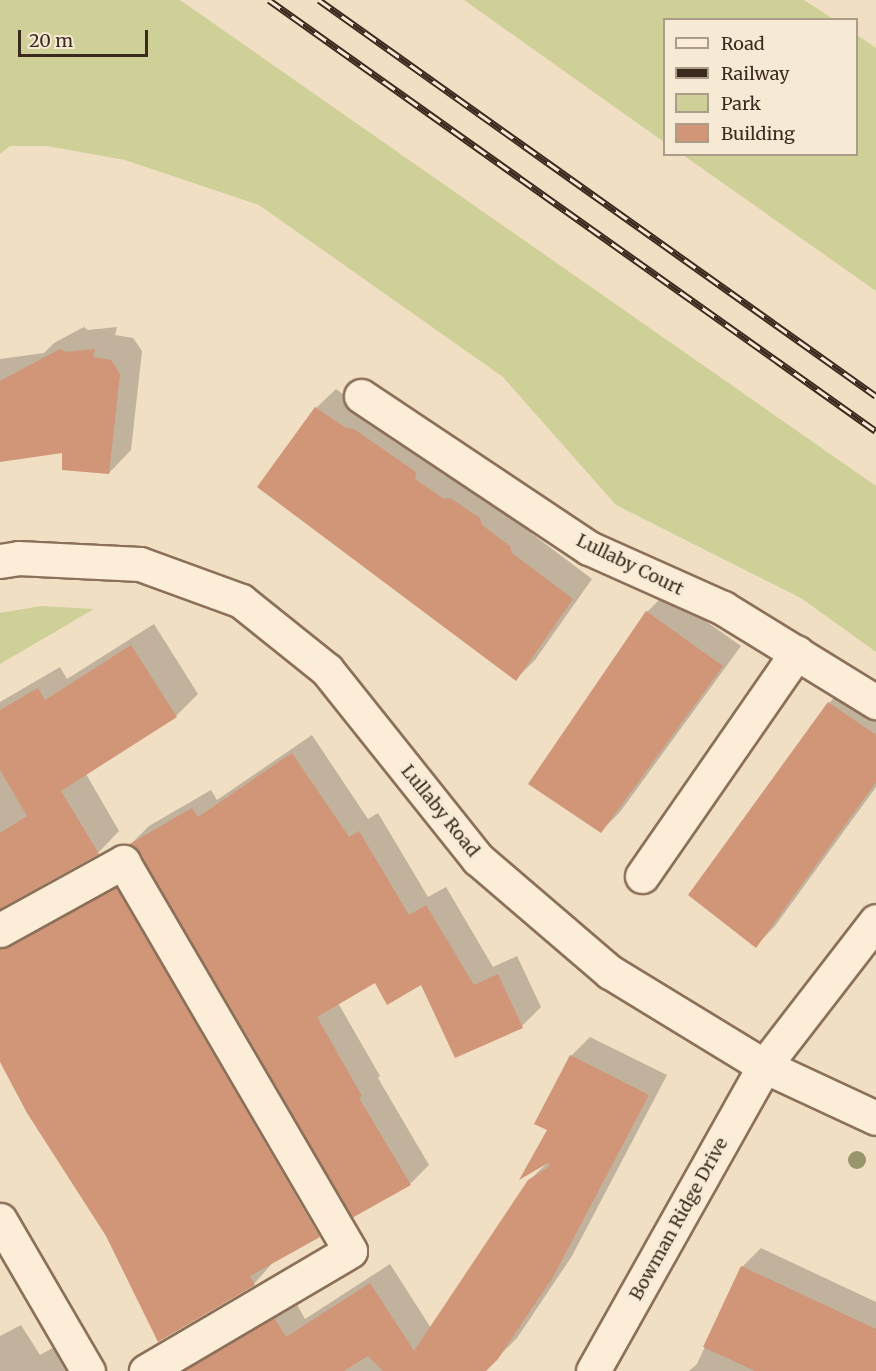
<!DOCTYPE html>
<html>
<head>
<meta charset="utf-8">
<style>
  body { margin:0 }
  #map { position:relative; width:876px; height:1371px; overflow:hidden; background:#f1dfc4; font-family:Merriweather,serif }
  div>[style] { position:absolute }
  .green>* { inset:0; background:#ced097 }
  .shadow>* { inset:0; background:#0003 }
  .building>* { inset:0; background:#d19578 }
  .roads { filter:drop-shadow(2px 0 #8c7059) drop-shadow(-2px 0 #8c7059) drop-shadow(0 2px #8c7059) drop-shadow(0 -2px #8c7059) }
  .minor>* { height:33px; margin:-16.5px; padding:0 16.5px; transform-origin:16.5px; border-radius:16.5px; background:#fbedd8 }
  .rail>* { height:7px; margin-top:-3.5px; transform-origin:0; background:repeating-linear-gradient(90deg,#f7ead4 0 14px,#3c2a1e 0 28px); box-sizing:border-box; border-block:2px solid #3c2a1e }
  .trees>* { width:18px; height:18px; margin:-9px; border-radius:50%; background:#99956b }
  span { translate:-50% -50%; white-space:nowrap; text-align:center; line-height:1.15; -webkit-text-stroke:5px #f7ead4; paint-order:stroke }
  .street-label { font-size:18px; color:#3c2a1e }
  .legend { position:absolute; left:663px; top:18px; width:195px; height:138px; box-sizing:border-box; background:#f7ead4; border:2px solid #ac9d8b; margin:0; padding:8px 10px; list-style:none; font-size:18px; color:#3c2a1e }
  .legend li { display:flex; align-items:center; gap:12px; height:30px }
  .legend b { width:30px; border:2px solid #ac9d8b }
  .scale { position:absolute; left:18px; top:30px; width:130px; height:27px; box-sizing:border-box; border:3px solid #3c2a1e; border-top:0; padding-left:8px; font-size:18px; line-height:21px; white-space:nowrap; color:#3c2a1e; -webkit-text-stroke:4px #f7ead4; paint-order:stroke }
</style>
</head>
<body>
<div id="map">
  <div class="green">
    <div style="clip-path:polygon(0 0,180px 0,876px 486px,876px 652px,801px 598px,616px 505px,503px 377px,259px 205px,125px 160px,47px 146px,10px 146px,0 154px)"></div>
    <div style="clip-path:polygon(464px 0,804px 0,833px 19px,664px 20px,664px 142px)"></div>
    <div style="clip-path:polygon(857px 35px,876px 48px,876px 291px,683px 155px,856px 154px)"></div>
    <div style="clip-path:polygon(41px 606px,94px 609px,0 664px,0 613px)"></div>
  </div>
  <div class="shadow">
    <div style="clip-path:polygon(84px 327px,88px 330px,117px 327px,115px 335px,133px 338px,142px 351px,131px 450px,109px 473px,64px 451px,0 461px,0 359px,44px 353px,54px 343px)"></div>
    <div style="clip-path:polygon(336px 389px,529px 526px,531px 533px,592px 579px,535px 660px,516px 679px,316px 408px)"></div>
    <div style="clip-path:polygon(666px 593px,741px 646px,620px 812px,601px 831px,647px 612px)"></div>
    <div style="clip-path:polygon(154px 624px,198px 694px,176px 716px,86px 774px,119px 831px,98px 853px,2px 906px,5px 916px,111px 882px,315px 1231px,318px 1231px,114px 880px,138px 867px,341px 1214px,319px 1235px,275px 1260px,254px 1284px,107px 1236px,0 1059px,0 702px,60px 667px,67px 679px)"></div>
    <div style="clip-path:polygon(849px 683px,876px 702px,876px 787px,775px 926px,756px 946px,690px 895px,829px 703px)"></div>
    <div style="clip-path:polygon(312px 735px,368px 819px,378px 813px,428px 897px,446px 887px,493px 967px,517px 956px,541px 1007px,522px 1026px,422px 983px,375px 981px,338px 1003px,380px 1076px,378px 1078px,429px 1165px,410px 1184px,140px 852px,131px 844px,149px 826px,211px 790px,217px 800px)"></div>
    <div style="clip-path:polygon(590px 1037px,667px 1075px,572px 1256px,517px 1338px,484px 1371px,184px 1371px,201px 1354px,294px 1299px,305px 1319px,390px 1264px,431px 1328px,529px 1181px,547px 1163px,549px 1130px,571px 1056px)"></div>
    <div style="clip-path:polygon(761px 1248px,876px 1302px,876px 1371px,689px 1371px,697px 1364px,742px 1267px)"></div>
    <div style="clip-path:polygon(21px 1325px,40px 1355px,58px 1345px,72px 1371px,0 1371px,0 1336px)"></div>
  </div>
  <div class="building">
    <div style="clip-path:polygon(60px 349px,65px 352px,95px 349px,93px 357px,111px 360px,120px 374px,109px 474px,62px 470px,62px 453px,0 462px,0 381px)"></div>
    <div style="clip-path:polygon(315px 407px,346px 428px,354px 429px,416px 472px,415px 479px,444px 499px,450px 498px,480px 518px,482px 525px,510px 546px,512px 553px,573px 599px,516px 681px,257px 487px)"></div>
    <div style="clip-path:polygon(646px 611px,723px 666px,601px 833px,528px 784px)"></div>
    <div style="clip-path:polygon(131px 645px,177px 717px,61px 791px,99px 854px,0 909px,0 833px,27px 816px,0 770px,0 710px,38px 688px,45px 700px)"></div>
    <div style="clip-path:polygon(828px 702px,876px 735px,876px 782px,756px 948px,688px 895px)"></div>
    <div style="clip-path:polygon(292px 753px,349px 837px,359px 831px,409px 915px,426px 905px,474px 985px,498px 974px,523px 1028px,455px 1058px,421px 985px,387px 1005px,375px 983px,317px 1017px,362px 1096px,359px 1098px,411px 1185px,352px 1218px,139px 853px,128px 845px,192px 808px,198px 817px)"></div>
    <div style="clip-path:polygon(116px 887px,320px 1237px,250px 1276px,255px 1285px,158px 1342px,106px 1236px,27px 1113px,0 1062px,0 949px,9px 946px)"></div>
    <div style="clip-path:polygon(570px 1055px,649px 1095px,553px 1277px,498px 1359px,486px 1371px,383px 1371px,368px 1356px,344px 1371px,183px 1371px,274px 1317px,286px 1337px,370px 1283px,414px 1351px,528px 1180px,550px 1166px,548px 1163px,519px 1180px,547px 1130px,534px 1124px)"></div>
    <div style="clip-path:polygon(741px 1266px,876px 1329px,876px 1371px,755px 1371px,703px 1347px)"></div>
  </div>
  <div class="roads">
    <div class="minor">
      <div style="left:361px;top:396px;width:274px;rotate:33.7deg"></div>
      <div style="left:589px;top:548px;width:147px;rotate:24.1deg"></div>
      <div style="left:723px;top:608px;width:180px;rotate:31.6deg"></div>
      <div style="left:0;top:561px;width:18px;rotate:-9deg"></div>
      <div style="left:18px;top:558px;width:122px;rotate:2.8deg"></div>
      <div style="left:140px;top:564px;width:108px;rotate:20.1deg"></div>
      <div style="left:241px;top:601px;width:110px;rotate:38.7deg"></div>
      <div style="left:327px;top:670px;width:242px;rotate:51.4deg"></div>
      <div style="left:478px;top:859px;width:174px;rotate:40.6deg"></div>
      <div style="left:610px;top:972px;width:180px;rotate:31.4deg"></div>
      <div style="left:764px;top:1066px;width:123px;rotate:24.9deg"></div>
      <div style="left:642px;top:876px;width:272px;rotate:-55.3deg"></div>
      <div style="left:0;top:930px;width:141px;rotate:-28.9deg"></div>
      <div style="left:123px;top:862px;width:450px;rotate:59.7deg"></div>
      <div style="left:350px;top:1251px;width:237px;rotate:149.5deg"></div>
      <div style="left:0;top:1220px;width:175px;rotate:59.8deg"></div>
      <div style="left:593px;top:1371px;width:350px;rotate:-60.7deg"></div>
      <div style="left:764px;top:1066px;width:183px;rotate:-52.3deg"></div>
    </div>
  </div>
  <div class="rail">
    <div style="left:269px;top:0;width:744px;rotate:35.38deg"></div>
    <div style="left:319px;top:0;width:683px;rotate:35.41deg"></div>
  </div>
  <div class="trees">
    <div style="left:857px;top:1160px"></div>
  </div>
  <div class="street-label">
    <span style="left:630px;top:565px;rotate:26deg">Lullaby Court</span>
    <span style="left:440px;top:811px;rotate:51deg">Lullaby Road</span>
    <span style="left:679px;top:1219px;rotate:-61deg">Bowman Ridge Drive</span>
  </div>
  <ul class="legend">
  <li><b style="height:8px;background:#fbedd8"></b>Road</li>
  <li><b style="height:8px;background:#3c2a1e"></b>Railway</li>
  <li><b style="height:16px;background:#ced097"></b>Park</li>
  <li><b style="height:16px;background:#d19578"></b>Building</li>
  </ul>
  <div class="scale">20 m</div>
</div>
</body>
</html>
